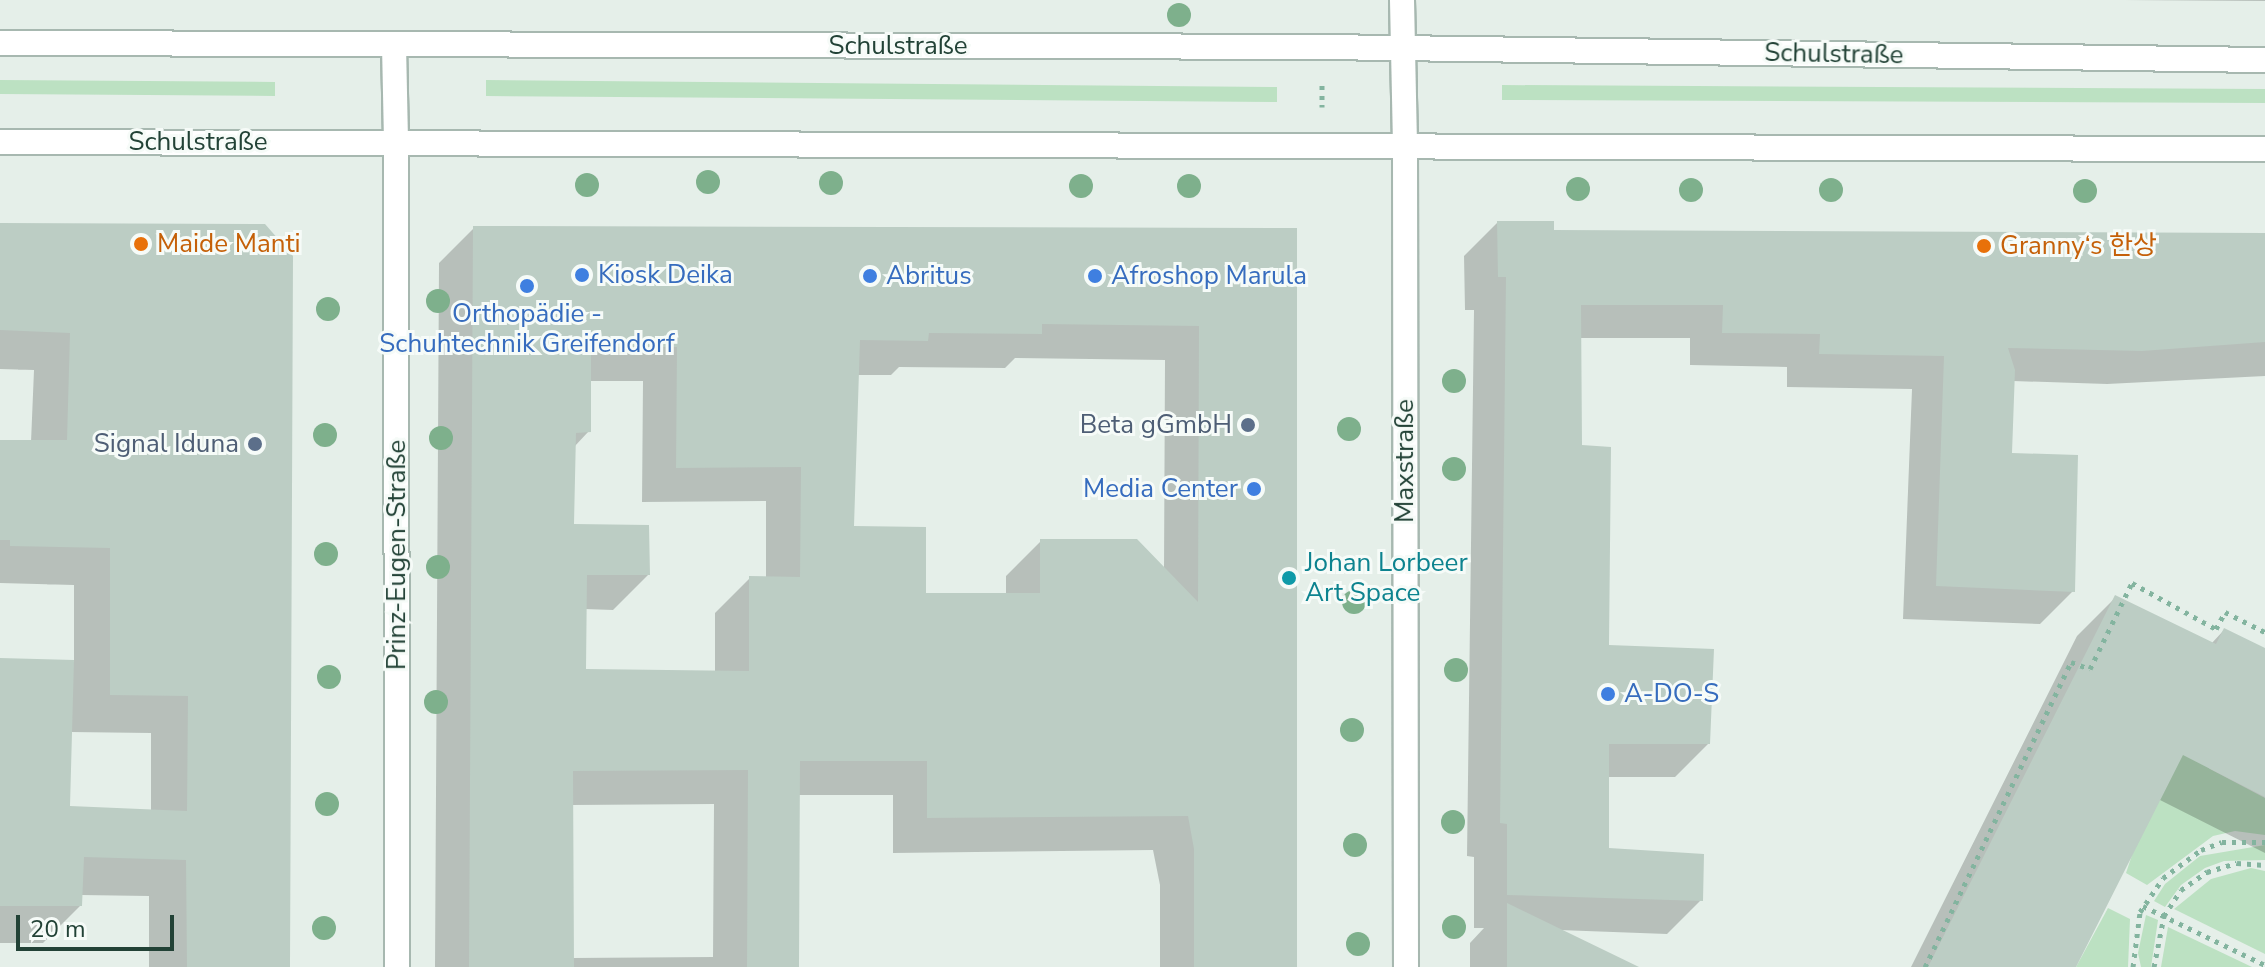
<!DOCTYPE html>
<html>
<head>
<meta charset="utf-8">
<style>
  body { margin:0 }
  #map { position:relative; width:2265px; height:967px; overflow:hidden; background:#e5efe9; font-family:"Nunito Sans","Noto Sans KR",sans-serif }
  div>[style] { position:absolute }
  .green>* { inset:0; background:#bce1c2 }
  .shadow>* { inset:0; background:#0003 }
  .building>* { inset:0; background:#bccdc4 }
  .path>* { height:5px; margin-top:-2.5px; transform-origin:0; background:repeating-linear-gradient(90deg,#83b49f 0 4px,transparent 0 10px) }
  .roads { filter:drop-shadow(2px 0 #a7b8b0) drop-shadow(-2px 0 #a7b8b0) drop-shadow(0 2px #a7b8b0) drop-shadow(0 -2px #a7b8b0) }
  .street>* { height:24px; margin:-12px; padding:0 12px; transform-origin:12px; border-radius:12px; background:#fff }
  .secondary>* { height:24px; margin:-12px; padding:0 12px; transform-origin:12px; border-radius:12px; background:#fff }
  .trees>* { width:24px; height:24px; margin:-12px; border-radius:50%; background:#7eb08c }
  .dots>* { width:22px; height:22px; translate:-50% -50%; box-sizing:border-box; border:4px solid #f6fbf8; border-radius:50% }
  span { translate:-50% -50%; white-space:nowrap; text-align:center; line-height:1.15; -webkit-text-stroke:6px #f6fbf8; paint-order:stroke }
  .street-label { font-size:26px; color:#224236 }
  .food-label { font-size:26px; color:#c56008 }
  .left { translate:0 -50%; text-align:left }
  .shop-label { font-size:26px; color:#366cbe }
  .right { translate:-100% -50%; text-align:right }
  .service-label { font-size:26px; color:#4e5e75 }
  .culture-label { font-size:26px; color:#0d838f }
  .scale { position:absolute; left:16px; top:915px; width:158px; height:36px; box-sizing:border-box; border:4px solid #224236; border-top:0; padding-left:10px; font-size:24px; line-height:28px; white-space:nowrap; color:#224236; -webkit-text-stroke:6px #f6fbf8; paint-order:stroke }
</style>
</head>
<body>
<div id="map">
  <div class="green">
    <div style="clip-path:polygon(0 80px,275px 82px,275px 96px,0 94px)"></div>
    <div style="clip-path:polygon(486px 80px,1277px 87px,1277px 102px,486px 96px)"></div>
    <div style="clip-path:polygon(1502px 85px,2265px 89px,2265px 103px,1502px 100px)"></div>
    <div style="clip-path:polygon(2171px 738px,2210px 769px,2265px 798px,2265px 835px,2235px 831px,2213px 836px,2147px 885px,2126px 873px)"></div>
    <div style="clip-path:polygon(2265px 845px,2265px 860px,2224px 861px,2205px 868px,2181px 885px,2165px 907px,2154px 901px,2165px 884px,2200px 856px)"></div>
    <div style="clip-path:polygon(2251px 868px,2265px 871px,2265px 954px,2174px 909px,2211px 879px)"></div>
    <div style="clip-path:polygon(2108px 908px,2130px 919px,2128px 967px,2076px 967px)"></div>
    <div style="clip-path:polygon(2146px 915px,2158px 920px,2151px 967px,2141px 967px,2138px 953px)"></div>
    <div style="clip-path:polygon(2168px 927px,2252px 967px,2161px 967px)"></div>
  </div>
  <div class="shadow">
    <div style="clip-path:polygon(2123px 0,2265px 0,2265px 1px)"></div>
    <div style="clip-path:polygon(1497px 223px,1552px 232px,2265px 235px,2265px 376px,2107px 384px,2013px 381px,2010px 455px,2073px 591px,2040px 624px,1903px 619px,1912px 389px,1787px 387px,1787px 367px,1690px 365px,1690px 338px,1579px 338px,1580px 447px,1607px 647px,1708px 744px,1675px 777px,1607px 777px,1607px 850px,1701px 900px,1667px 934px,1559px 930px,1635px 967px,1470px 967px,1470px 943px,1484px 928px,1474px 928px,1474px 857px,1467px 856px,1474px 310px,1465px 310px,1464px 256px)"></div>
    <div style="clip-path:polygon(evenodd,0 226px,264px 226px,287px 967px,149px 967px,149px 896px,81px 895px,80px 906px,43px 943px,0 943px,0 660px,74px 662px,74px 585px,0 583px,0 442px,31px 442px,34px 370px,0 369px,0 226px,70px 732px,151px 733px,151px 811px,68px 808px,70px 732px)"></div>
    <div style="clip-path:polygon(evenodd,474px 228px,1295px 230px,1295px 967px,1160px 967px,1160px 885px,1153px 850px,893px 853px,893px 795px,798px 795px,797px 967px,435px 967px,439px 263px,474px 228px,1015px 358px,1165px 360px,1164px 570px,1041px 541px,1006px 576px,1006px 595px,924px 595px,852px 528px,857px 375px,891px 375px,899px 367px,1005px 368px,1015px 358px,474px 228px,589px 381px,643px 381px,642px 502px,766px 501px,766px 578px,750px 578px,715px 613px,715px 673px,584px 671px,585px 609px,613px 610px,648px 575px,572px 526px,574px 447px,589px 431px,589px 381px,474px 228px,714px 804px,713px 957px,572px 958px,572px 805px,714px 804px)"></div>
    <div style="clip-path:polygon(2115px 598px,2211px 644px,2224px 630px,2265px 651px,2265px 853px,2158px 799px,2074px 967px,1911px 967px,2077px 636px)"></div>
  </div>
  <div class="building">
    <div style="clip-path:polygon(1497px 221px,1554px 221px,1554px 230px,2265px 233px,2265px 342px,2142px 351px,2008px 348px,2015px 370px,2012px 453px,2078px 455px,2075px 592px,1936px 586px,1944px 356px,1819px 354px,1820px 334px,1722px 333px,1723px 305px,1581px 305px,1582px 445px,1611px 447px,1609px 645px,1714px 649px,1710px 744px,1609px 744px,1609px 848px,1704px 854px,1703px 901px,1507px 895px,1507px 824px,1500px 823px,1506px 277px,1498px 277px)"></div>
    <div style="clip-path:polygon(0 223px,265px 224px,293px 256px,290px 967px,187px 967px,186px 860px,84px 857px,82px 906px,0 906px,0 658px,74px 660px,70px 806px,187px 811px,188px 696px,110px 695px,110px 548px,10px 546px,10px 540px,0 540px,0 440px,67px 440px,70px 333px,0 330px)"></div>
    <div style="clip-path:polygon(evenodd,473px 226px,1297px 228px,1297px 967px,1194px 967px,1194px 849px,1188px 816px,927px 818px,927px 761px,800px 761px,799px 967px,747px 967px,748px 770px,573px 771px,574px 967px,469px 967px,473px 226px,1042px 324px,1199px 326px,1198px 602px,1137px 539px,1040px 539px,1040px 593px,926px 593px,926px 527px,854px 526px,860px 340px,928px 341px,929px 333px,1042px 334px,1042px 324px,473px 226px,591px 347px,677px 347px,676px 468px,801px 467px,800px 577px,749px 576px,749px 671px,586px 669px,587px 575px,650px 575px,649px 525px,574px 524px,576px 433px,591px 432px,591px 347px)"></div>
    <div style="clip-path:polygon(2115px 595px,2216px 644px,2224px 628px,2265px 648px,2265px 797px,2183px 755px,2076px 967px,1928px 967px)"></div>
    <div style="clip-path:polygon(1507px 903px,1639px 967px,1507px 967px)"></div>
  </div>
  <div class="path">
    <div style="left:1322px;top:85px;width:22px;rotate:90deg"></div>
    <div style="left:2143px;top:906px;width:136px;rotate:25.8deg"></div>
    <div style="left:1925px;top:967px;width:338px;rotate:-64.4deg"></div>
    <div style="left:2071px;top:662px;width:20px;rotate:20deg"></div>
    <div style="left:2090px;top:669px;width:96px;rotate:-64deg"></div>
    <div style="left:2132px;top:583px;width:96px;rotate:28.7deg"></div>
    <div style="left:2216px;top:629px;width:19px;rotate:-62deg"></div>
    <div style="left:2225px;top:612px;width:45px;rotate:26.6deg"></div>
    <div style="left:2133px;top:967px;width:55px;rotate:-82.7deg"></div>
    <div style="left:2140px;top:912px;width:41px;rotate:-55.9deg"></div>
    <div style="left:2163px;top:878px;width:47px;rotate:-36.4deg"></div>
    <div style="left:2201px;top:850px;width:22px;rotate:-21deg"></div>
    <div style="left:2222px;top:842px;width:43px"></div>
    <div style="left:2154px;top:967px;width:52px;rotate:-78.9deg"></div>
    <div style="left:2164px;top:916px;width:31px;rotate:-57deg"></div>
    <div style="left:2181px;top:890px;width:32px;rotate:-35deg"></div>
    <div style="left:2207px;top:872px;width:31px;rotate:-17deg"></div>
    <div style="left:2237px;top:863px;width:28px;rotate:4deg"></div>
  </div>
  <div class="roads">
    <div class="street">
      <div style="left:1402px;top:0;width:49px;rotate:88.8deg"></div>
      <div style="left:396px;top:142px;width:825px;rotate:89.93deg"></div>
      <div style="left:1405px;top:147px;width:820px;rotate:89.93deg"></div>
    </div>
    <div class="secondary">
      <div style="left:0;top:43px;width:1321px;rotate:0.17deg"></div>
      <div style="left:1321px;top:47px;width:944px;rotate:0.79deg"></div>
      <div style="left:394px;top:45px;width:97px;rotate:88.8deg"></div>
      <div style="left:1403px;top:49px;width:98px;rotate:88.8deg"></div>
      <div style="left:0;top:142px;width:2265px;rotate:0.18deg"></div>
    </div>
  </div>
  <div class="trees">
    <div style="left:1179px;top:15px"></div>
    <div style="left:708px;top:182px"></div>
    <div style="left:831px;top:183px"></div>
    <div style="left:587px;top:185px"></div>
    <div style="left:1081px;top:186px"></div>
    <div style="left:1189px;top:186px"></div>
    <div style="left:1578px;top:189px"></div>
    <div style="left:1691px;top:190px"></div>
    <div style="left:1831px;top:190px"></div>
    <div style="left:2085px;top:191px"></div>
    <div style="left:438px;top:301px"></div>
    <div style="left:328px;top:309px"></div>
    <div style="left:1454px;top:381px"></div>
    <div style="left:1349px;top:429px"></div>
    <div style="left:325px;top:435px"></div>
    <div style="left:441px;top:438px"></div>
    <div style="left:1454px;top:469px"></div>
    <div style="left:326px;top:554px"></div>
    <div style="left:438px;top:567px"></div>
    <div style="left:1354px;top:602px"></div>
    <div style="left:1456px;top:670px"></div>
    <div style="left:329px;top:677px"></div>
    <div style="left:436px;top:702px"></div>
    <div style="left:1352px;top:730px"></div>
    <div style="left:327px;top:804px"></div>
    <div style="left:1453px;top:822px"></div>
    <div style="left:1355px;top:845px"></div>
    <div style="left:1454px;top:927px"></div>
    <div style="left:324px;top:928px"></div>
    <div style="left:1358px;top:944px"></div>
  </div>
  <div class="dots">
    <div style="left:141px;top:244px;background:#e8710a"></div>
    <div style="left:1984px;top:246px;background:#e8710a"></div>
    <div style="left:582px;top:275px;background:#3f7fe0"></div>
    <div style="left:870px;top:276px;background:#3f7fe0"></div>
    <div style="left:1095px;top:276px;background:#3f7fe0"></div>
    <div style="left:527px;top:286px;background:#3f7fe0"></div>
    <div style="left:1248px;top:425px;background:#5c6f8a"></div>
    <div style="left:255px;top:444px;background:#5c6f8a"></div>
    <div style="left:1254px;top:489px;background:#3f7fe0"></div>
    <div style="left:1289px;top:578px;background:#0f9aa8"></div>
    <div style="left:1608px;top:694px;background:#3f7fe0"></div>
  </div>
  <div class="street-label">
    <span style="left:898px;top:46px">Schulstraße</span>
    <span style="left:1834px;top:54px;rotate:1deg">Schulstraße</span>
    <span style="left:198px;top:142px">Schulstraße</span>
    <span style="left:1405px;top:461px;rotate:-90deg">Maxstraße</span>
    <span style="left:397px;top:555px;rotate:-90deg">Prinz-Eugen-Straße</span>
  </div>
  <div class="food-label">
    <span class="left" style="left:157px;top:244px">Maide Manti</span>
    <span class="left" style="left:2000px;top:246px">Granny‘s 한상</span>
  </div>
  <div class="shop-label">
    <span class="left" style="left:598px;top:275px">Kiosk Deika</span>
    <span class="left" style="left:886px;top:276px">Abritus</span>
    <span class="left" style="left:1111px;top:276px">Afroshop Marula</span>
    <span style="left:527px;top:329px">Orthopädie -<br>Schuhtechnik Greifendorf</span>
    <span class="right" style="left:1238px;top:489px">Media Center</span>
    <span class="left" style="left:1624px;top:694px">A-DO-S</span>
  </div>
  <div class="service-label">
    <span class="right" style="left:1232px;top:425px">Beta gGmbH</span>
    <span class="right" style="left:239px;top:444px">Signal Iduna</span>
  </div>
  <div class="culture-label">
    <span class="left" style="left:1305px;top:578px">Johan Lorbeer<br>Art Space</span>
  </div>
  <div class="scale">20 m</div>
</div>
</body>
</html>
